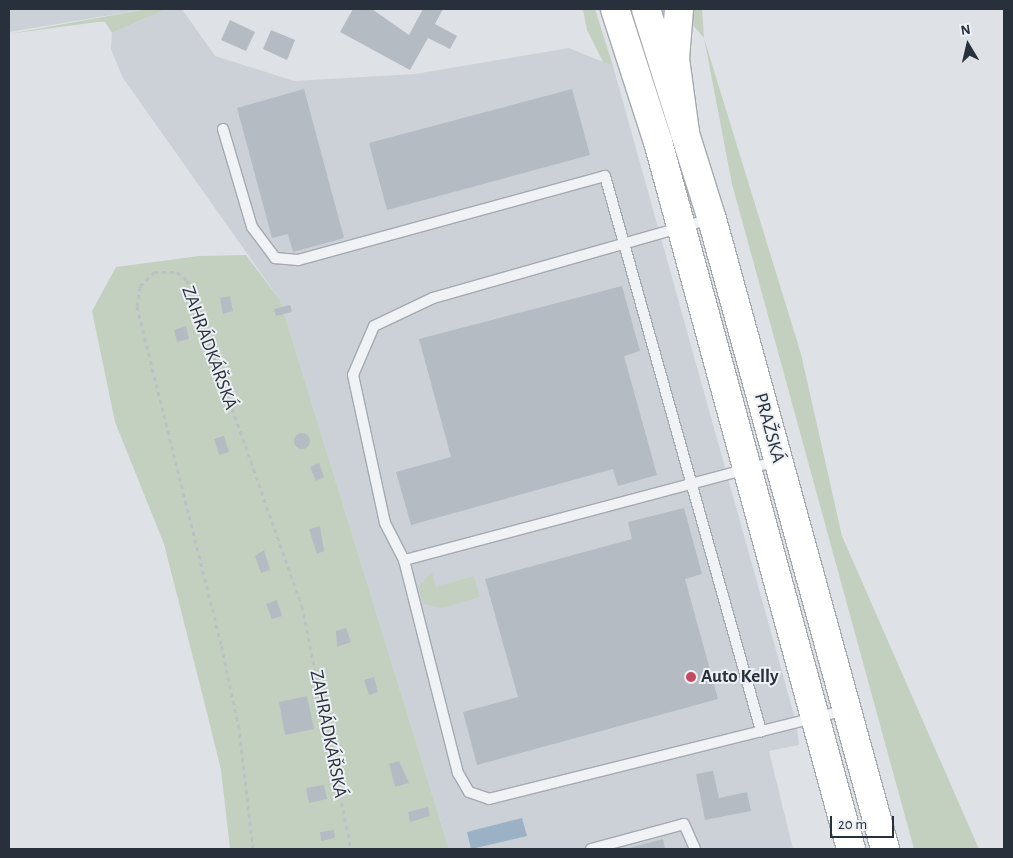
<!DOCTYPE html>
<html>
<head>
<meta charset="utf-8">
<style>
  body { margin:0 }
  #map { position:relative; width:1013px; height:858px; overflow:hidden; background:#dee2e6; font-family:"Alegreya Sans",sans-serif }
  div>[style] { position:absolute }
  .built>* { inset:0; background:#ccd1d8 }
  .green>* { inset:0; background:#c4d0bf }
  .water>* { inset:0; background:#9bb1c5 }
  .building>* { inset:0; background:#b5bbc3 }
  .round { border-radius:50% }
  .path>* { height:3px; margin-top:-1.5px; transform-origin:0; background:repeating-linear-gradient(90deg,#bcc0c5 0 4px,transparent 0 8px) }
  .roads { filter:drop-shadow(1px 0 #a4a9b0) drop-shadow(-1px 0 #a4a9b0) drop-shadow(0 1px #a4a9b0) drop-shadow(0 -1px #a4a9b0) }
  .service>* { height:10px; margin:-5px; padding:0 5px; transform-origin:5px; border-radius:5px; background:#f0f2f5 }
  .secondary>* { height:28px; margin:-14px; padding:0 14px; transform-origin:14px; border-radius:14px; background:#fff }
  .primary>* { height:28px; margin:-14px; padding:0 14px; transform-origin:14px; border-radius:14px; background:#fff }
  .dots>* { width:14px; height:14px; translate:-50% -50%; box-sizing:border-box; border:2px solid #edf0f4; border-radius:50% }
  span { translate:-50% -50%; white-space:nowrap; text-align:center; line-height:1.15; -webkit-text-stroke:4px #edf0f4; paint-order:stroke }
  .street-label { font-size:19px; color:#28303c }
  .poi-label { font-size:19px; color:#28303c; font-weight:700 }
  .left { translate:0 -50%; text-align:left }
  .frame { position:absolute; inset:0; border:10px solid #28303c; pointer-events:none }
  .north { position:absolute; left:943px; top:20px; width:50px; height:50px; -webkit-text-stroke:4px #edf0f4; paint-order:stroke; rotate:351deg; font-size:14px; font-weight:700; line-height:20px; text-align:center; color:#28303c }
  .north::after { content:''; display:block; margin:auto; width:18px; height:22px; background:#28303c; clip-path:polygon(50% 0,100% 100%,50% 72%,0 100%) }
  .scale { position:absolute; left:830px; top:816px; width:64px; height:22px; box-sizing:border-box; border:2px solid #28303c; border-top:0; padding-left:6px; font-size:15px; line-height:18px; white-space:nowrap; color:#28303c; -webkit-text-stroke:4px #edf0f4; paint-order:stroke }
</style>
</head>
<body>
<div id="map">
  <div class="built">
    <div style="clip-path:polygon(9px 9px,147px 9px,9px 32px)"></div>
    <div style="clip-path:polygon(167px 9px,182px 9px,215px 56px,294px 81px,415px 74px,569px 48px,613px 66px,796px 722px,799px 745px,769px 751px,793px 849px,449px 849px,280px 300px,123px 78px,111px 49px,112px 33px)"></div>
  </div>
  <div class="green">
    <div style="clip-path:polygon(147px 9px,167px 9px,112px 33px,105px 22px,97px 22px,9px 34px)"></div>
    <div style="clip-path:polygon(583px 9px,595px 9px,613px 66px,603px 62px,587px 30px)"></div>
    <div style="clip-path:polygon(627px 9px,637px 9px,693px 195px,686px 197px)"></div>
    <div style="clip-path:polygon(692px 9px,702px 9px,704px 38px,801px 354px,842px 536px,979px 849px,914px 849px,732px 184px,704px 38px,690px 22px)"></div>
    <div style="clip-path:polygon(246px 255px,280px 300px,449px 849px,230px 849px,221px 770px,204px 701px,164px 544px,115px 422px,92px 311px,116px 267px,199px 256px)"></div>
    <div style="clip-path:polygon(432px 572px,436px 587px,474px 576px,480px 597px,442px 608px,424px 604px,418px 587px)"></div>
  </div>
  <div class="water">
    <div style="clip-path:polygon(522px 818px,527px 836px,471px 849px,467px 832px)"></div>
  </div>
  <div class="building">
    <div style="clip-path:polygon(353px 9px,372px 9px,409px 35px,423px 9px,443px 9px,435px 24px,457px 36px,450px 49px,428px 38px,410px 70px,340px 32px)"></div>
    <div style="clip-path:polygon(230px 20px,255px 32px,246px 51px,221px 40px)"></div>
    <div style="clip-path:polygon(271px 30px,295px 40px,287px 60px,263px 49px)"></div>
    <div style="clip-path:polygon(304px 89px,344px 238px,293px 252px,288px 234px,272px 238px,237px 108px)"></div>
    <div style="clip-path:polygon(572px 89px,590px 155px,387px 210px,369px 143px)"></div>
    <div style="clip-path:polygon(622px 286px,640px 351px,624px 356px,657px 475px,618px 486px,613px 469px,411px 525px,396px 472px,451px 457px,419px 339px)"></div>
    <div style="clip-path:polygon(230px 296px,233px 311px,223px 314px,220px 298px)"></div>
    <div style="clip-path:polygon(290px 305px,292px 312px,276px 316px,274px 309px)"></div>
    <div style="clip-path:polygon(186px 326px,189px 339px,177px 342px,174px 330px)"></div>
    <div class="round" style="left:294px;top:433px;width:16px;height:16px"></div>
    <div style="clip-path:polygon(224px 436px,229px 452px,219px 455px,214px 439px)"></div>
    <div style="clip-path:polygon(319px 463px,324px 477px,316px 481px,310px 467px)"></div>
    <div style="clip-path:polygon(684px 508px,702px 574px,685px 579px,718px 699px,477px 765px,463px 712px,518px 697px,485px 579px,632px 539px,628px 522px)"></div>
    <div style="clip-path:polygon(320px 526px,324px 551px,317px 554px,309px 529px)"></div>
    <div style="clip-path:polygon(264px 550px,270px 570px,261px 573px,255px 556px)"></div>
    <div style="clip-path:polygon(277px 600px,282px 616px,272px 619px,266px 604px)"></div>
    <div style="clip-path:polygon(346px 628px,351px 642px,337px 647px,336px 631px)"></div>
    <div style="clip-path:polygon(374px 677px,378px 692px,369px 695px,364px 680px)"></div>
    <div style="clip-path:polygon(307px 696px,314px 729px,285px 735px,279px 702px)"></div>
    <div style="clip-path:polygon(399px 761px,409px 783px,395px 787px,389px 764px)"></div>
    <div style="clip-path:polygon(713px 771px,719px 798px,747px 792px,751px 811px,705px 820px,696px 774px)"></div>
    <div style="clip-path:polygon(324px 785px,327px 799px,309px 803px,306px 788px)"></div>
    <div style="clip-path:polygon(428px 807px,430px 816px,410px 822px,408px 812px)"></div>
    <div style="clip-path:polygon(334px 830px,335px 838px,321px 841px,320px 832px)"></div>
    <div style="clip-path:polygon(663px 839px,665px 849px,625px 849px)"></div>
  </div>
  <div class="path">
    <div style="left:253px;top:849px;width:122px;rotate:-96.6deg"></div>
    <div style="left:239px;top:728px;width:86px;rotate:-102.1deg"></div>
    <div style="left:221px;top:644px;width:348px;rotate:-104deg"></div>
    <div style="left:137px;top:306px;width:20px;rotate:-81deg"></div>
    <div style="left:140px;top:286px;width:20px;rotate:-45deg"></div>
    <div style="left:154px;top:272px;width:23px"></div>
    <div style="left:177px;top:272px;width:13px;rotate:39deg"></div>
    <div style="left:187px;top:280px;width:346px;rotate:70.6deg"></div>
    <div style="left:302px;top:606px;width:248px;rotate:78.6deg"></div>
  </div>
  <div class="roads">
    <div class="service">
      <div style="left:223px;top:129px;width:102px;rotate:73.5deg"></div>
      <div style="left:252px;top:227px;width:39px;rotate:53deg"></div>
      <div style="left:275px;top:258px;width:23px;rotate:5deg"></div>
      <div style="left:298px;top:260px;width:318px;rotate:-15.3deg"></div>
      <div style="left:605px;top:176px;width:577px;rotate:74.3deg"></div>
      <div style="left:777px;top:461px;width:386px;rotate:165.1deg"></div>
      <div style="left:404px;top:560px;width:220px;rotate:75.8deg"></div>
      <div style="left:458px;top:773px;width:22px;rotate:60deg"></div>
      <div style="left:469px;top:792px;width:21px;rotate:19deg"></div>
      <div style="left:489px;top:799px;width:367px;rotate:-14deg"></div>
      <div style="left:404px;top:560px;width:42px;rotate:-117.2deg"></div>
      <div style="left:385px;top:523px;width:151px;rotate:-102.2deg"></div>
      <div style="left:353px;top:375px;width:53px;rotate:-66.8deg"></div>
      <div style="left:374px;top:326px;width:65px;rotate:-25.4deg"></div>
      <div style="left:433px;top:298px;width:289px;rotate:-15.9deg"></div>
      <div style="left:591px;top:849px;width:96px;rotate:-15deg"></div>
      <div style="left:684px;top:824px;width:27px;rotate:66deg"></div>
    </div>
    <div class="secondary">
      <div style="left:615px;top:9px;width:140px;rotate:72.1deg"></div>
      <div style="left:658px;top:142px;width:733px;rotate:74.73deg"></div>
      <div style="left:646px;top:9px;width:220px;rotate:72.6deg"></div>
      <div style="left:712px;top:219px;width:653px;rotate:74.64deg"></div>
    </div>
    <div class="primary">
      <div style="left:679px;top:9px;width:50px;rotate:94.6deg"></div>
      <div style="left:675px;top:59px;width:74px;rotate:82.2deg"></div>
    </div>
  </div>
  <div class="dots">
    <div style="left:691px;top:677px;background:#c54962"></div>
  </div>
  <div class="street-label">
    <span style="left:209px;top:348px;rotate:70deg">ZAHRÁDKÁŘSKÁ</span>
    <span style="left:769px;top:428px;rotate:75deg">PRAŽSKÁ</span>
    <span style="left:328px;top:734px;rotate:79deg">ZAHRÁDKÁŘSKÁ</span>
  </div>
  <div class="poi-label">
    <span class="left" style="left:701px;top:677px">Auto Kelly</span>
  </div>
  <div class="frame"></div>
  <div class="north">N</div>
  <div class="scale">20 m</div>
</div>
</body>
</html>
